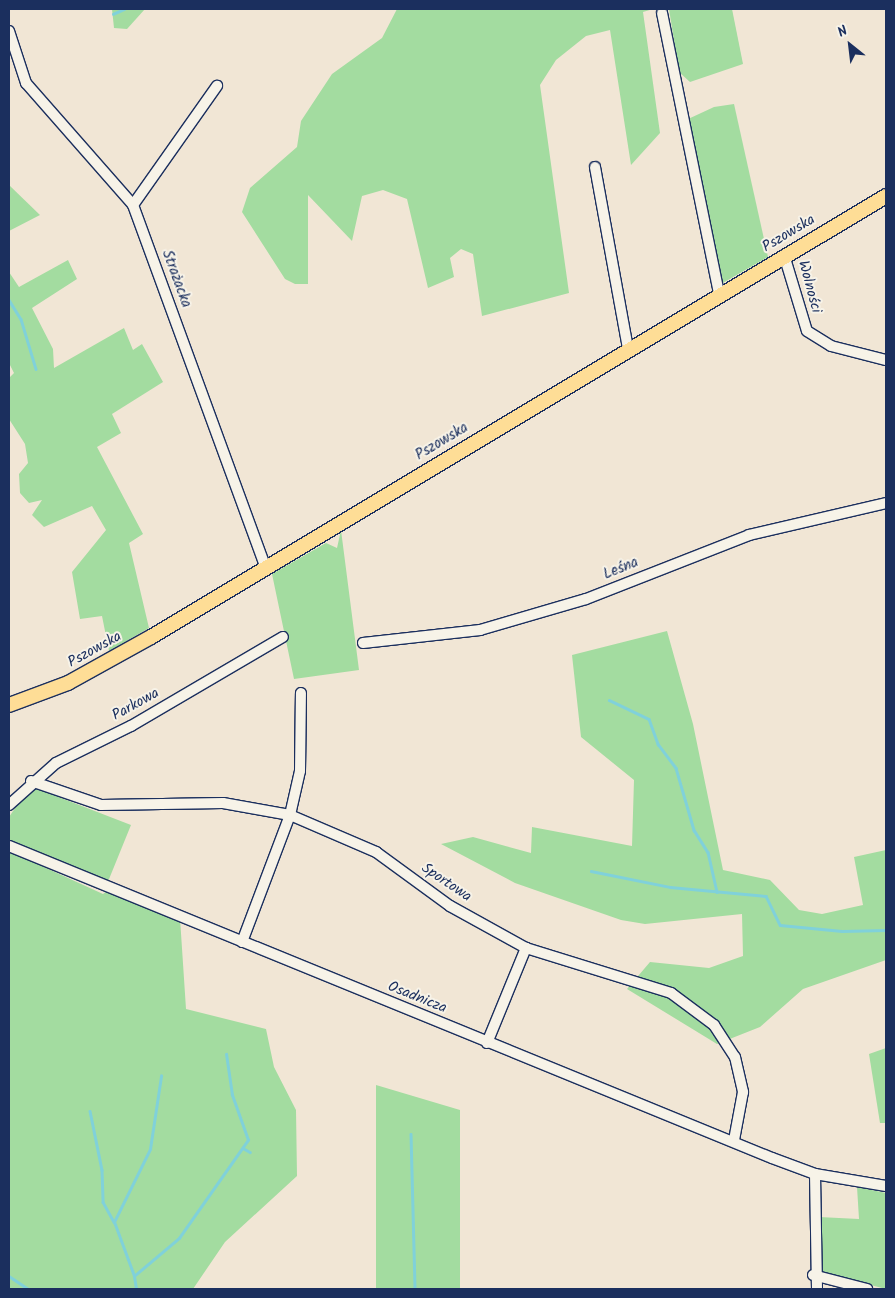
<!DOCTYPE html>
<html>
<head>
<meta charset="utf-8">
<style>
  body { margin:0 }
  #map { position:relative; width:895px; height:1298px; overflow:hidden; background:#f1e6d5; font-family:Kalam,sans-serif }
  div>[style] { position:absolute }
  .green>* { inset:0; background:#a3dca0 }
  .stream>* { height:2.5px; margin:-1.25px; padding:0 1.25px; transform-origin:1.25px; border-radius:1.25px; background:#80d1da }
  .roads { filter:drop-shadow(1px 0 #1b2f5e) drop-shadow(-1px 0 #1b2f5e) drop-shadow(0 1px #1b2f5e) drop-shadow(0 -1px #1b2f5e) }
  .minor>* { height:10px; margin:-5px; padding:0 5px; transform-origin:5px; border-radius:5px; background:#f7f3e8 }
  .major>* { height:14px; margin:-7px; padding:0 7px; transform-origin:7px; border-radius:7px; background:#fedd96 }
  span { translate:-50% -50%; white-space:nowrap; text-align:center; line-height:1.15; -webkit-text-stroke:4px #f7f3e8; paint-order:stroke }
  .street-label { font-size:15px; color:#1b2f5e }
  .frame { position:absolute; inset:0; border:10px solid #1b2f5e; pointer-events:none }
  .north { position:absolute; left:825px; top:20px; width:50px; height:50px; -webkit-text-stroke:4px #f7f3e8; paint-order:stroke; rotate:331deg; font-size:14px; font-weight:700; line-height:20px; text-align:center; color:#1b2f5e }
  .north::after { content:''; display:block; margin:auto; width:18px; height:22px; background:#1b2f5e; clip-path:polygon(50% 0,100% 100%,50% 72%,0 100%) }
</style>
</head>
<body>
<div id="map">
  <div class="green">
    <div style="clip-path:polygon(112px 9px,145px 9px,127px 29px,114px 28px)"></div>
    <div style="clip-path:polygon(397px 9px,653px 9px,643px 12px,660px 133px,631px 165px,610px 30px,586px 36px,556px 60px,540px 85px,569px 293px,482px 316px,473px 254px,461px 249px,450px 258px,454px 277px,428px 288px,407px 199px,383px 190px,362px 196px,352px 241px,308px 195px,308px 284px,295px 284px,285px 279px,242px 212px,250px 188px,297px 147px,301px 121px,332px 74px,382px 38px)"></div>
    <div style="clip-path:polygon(669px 9px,732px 9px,743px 64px,690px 82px,679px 72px)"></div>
    <div style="clip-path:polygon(734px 104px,768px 257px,721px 284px,686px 120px,714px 107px)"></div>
    <div style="clip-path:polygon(9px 185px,40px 215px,9px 231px)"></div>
    <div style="clip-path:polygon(68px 260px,77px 279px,32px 308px,53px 349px,54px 368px,124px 328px,133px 350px,142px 344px,163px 382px,112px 414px,121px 433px,97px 447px,143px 534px,129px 543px,149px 628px,109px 651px,102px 616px,80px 619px,72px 572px,106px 530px,92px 506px,44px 527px,32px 515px,42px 500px,29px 503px,20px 493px,19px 474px,28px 463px,25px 444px,9px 419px,9px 378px,14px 373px,9px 363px,9px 272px,19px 287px)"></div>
    <div style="clip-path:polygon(341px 530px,359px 670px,294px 679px,272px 574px,326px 543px,337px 548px)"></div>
    <div style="clip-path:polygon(667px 631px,693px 724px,723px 870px,770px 880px,799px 910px,822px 914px,863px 905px,854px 857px,886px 850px,886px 960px,803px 989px,760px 1027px,717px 1044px,627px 989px,650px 962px,709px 968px,743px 956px,742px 914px,645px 924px,621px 920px,515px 883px,441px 844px,473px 837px,531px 853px,532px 827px,632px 846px,634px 780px,581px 737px,572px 655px)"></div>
    <div style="clip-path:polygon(30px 786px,131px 825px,107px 884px,9px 843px,9px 817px)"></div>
    <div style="clip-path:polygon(9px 851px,103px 894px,107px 891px,180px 918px,186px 1009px,266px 1029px,274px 1067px,296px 1110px,297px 1176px,225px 1242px,193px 1289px,9px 1289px)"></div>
    <div style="clip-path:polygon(886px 1048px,886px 1123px,880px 1123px,869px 1054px)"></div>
    <div style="clip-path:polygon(376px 1085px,460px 1110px,460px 1289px,376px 1289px)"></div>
    <div style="clip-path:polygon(857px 1187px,886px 1193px,886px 1289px,817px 1271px,819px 1217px,859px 1219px)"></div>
  </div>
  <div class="stream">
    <div style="left:113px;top:14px;width:12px;rotate:-24deg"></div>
    <div style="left:9px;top:300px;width:22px;rotate:58deg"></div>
    <div style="left:21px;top:319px;width:52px;rotate:73.3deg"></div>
    <div style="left:609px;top:700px;width:44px;rotate:25.4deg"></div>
    <div style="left:649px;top:719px;width:27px;rotate:70deg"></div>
    <div style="left:658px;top:744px;width:30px;rotate:53deg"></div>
    <div style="left:676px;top:768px;width:65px;rotate:73.8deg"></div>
    <div style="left:694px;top:830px;width:26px;rotate:58deg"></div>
    <div style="left:708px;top:852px;width:41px;rotate:77.3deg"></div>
    <div style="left:591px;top:871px;width:81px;rotate:11.4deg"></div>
    <div style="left:670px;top:887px;width:96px;rotate:5.4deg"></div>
    <div style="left:766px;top:896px;width:32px;rotate:64deg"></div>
    <div style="left:780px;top:925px;width:62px;rotate:5.5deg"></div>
    <div style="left:842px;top:931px;width:44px;rotate:-1.3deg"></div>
    <div style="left:90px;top:1111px;width:60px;rotate:78.5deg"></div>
    <div style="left:102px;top:1170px;width:32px;rotate:88deg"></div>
    <div style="left:103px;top:1202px;width:23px;rotate:61deg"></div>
    <div style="left:411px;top:1134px;width:155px;rotate:88.5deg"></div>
    <div style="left:243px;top:1148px;width:8px;rotate:30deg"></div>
    <div style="left:9px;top:1276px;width:23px;rotate:34deg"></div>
    <div style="left:134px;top:1276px;width:58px;rotate:-110.3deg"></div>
    <div style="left:114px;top:1222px;width:81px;rotate:-63.7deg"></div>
    <div style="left:150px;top:1149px;width:74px;rotate:-81.4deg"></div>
    <div style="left:136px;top:1289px;width:13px;rotate:-99deg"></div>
    <div style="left:134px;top:1276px;width:59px;rotate:-40.2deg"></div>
    <div style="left:179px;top:1238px;width:120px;rotate:-54.9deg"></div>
    <div style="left:248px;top:1140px;width:48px;rotate:-109.6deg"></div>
    <div style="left:232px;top:1095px;width:41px;rotate:-98.3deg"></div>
  </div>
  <div class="roads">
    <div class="minor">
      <div style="left:662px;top:13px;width:287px;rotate:78.5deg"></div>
      <div style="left:9px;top:31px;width:55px;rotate:71.9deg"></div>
      <div style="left:26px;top:83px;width:162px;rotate:48.7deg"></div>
      <div style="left:133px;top:205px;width:387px;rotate:69.9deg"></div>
      <div style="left:595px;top:167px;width:185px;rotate:79.7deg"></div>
      <div style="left:133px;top:205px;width:146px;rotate:-54.8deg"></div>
      <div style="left:784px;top:255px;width:79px;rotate:73.2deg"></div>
      <div style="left:807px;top:331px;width:28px;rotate:32deg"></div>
      <div style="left:831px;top:346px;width:57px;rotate:14.3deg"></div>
      <div style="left:363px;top:643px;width:118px;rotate:-6.3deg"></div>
      <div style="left:480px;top:630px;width:110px;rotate:-16.3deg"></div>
      <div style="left:586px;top:599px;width:175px;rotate:-21.4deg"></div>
      <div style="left:749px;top:535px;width:141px;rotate:-13.1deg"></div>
      <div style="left:31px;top:781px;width:74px;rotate:18.9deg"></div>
      <div style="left:101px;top:805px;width:122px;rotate:-0.9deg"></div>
      <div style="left:223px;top:803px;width:68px;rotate:10.2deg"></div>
      <div style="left:290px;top:815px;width:94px;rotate:23.3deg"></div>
      <div style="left:376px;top:852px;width:92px;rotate:36.1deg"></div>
      <div style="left:450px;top:906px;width:87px;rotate:28.9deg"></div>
      <div style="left:526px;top:948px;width:152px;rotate:17.2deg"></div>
      <div style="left:671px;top:993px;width:54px;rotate:36.7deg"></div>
      <div style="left:714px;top:1025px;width:38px;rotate:57deg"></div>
      <div style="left:735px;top:1057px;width:36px;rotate:77deg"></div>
      <div style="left:743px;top:1092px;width:49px;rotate:100.6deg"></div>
      <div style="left:9px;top:805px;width:63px;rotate:-41.8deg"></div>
      <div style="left:56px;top:763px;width:84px;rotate:-26.3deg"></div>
      <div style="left:131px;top:726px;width:176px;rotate:-30.4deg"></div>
      <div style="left:9px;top:846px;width:824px;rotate:22.24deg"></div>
      <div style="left:772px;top:1158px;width:46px;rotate:20.4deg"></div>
      <div style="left:815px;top:1174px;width:72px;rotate:9.6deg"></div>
      <div style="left:242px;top:942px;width:136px;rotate:-69.3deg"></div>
      <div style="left:290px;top:815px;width:45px;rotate:-77.2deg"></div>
      <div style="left:300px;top:771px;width:78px;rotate:-89.3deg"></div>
      <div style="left:487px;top:1043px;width:103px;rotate:-67.7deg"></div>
      <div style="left:815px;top:1174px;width:115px;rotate:89deg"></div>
      <div style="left:813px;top:1275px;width:56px;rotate:14.5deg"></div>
    </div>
    <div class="major">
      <div style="left:9px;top:705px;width:63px;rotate:-20.4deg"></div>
      <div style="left:68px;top:683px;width:95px;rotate:-29deg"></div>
      <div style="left:151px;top:637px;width:857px;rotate:-30.96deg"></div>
    </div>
  </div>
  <div class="street-label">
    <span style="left:789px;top:234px;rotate:-31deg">Pszowska</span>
    <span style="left:176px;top:279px;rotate:70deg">Strażacka</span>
    <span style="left:809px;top:287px;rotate:75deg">Wolności</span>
    <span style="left:442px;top:442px;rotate:-31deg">Pszowska</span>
    <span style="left:621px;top:569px;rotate:-22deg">Leśna</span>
    <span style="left:95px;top:650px;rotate:-29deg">Pszowska</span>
    <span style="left:136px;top:705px;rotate:-29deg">Parkowa</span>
    <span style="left:446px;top:883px;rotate:34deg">Sportowa</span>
    <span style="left:417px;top:998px;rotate:22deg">Osadnicza</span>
  </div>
  <div class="frame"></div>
  <div class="north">N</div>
</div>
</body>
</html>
